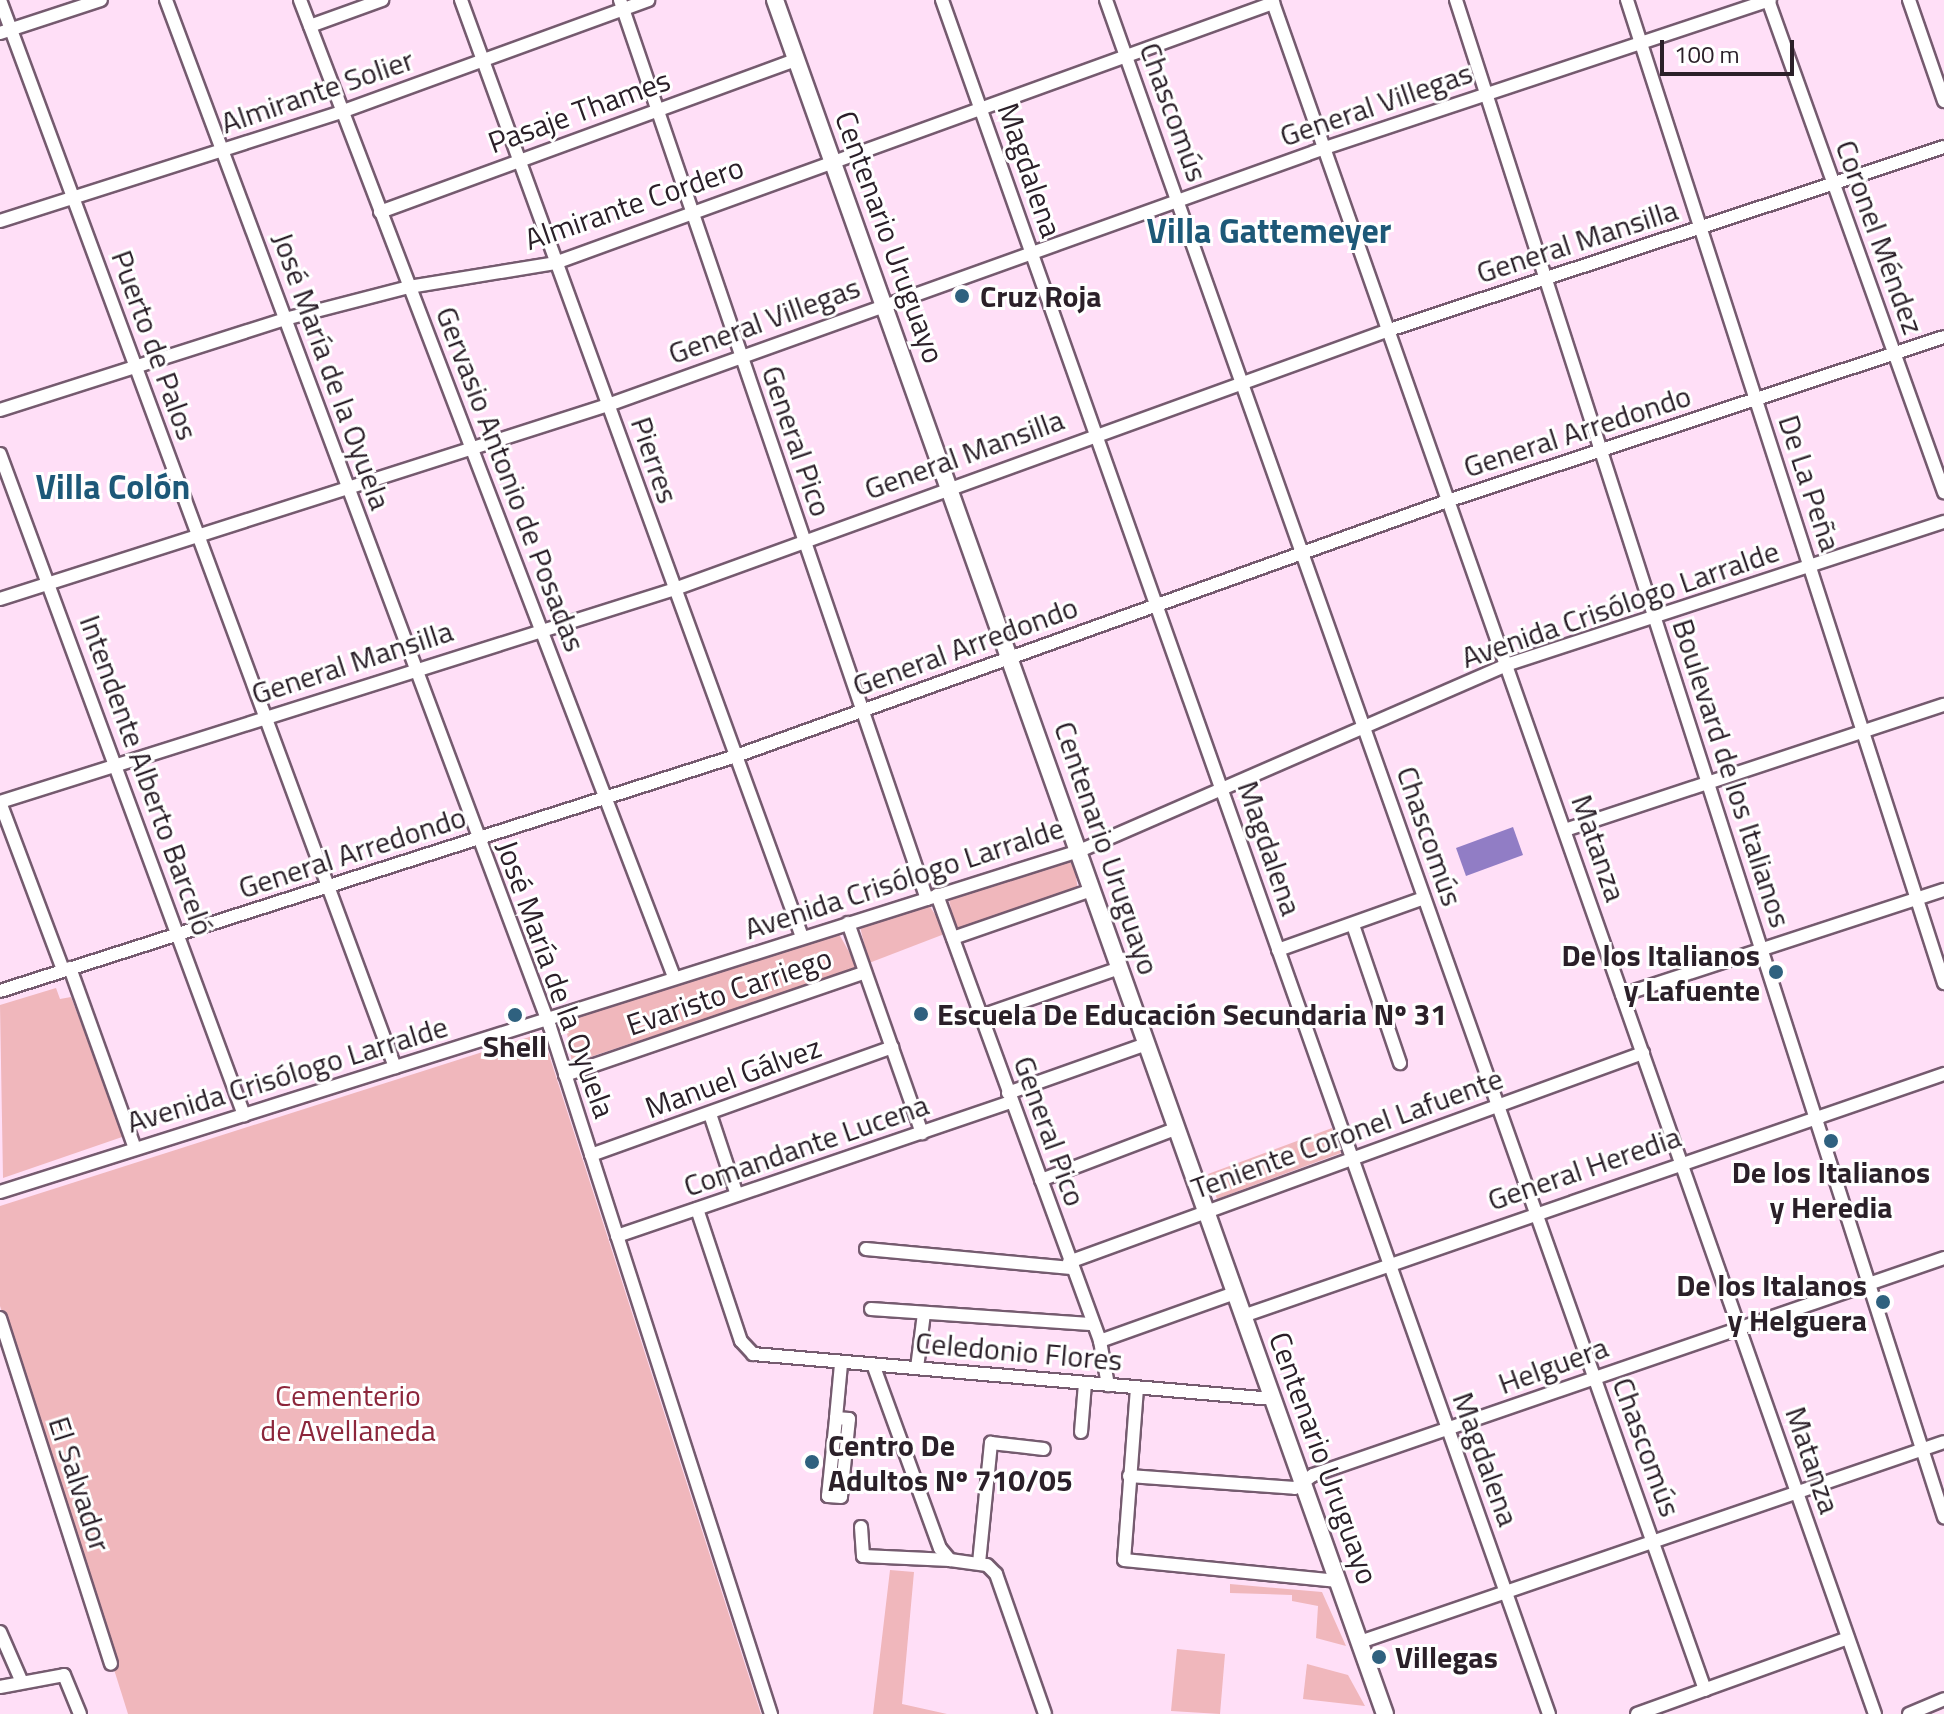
<!DOCTYPE html>
<html>
<head>
<meta charset="utf-8">
<style>
  body { margin:0 }
  #map { position:relative; width:1944px; height:1714px; overflow:hidden; background:#ffdff7; font-family:"Titillium Web",sans-serif }
  div>[style] { position:absolute }
  .green>* { inset:0; background:#f0b7bc }
  .water>* { inset:0; background:#917dc5 }
  .roads { filter:drop-shadow(2px 0 #755b6f) drop-shadow(-2px 0 #755b6f) drop-shadow(0 2px #755b6f) drop-shadow(0 -2px #755b6f) }
  .minor>* { height:12px; margin:-6px; padding:0 6px; transform-origin:6px; border-radius:6px; background:#fff }
  .major>* { height:16px; margin:-8px; padding:0 8px; transform-origin:8px; border-radius:8px; background:#fff }
  .dots>* { width:22px; height:22px; translate:-50% -50%; box-sizing:border-box; border:4px solid #fff; border-radius:50% }
  span { translate:-50% -50%; white-space:nowrap; text-align:center; line-height:1.15; -webkit-text-stroke:6px #fff; paint-order:stroke }
  .street-label { font-size:30px; color:#2b2029 }
  .poi-label { font-size:30px; color:#2b2029; font-weight:700 }
  .left { translate:0 -50%; text-align:left }
  .right { translate:-100% -50%; text-align:right }
  .park-label { font-size:30px; color:#8c263b }
  .quarter-label { font-size:34px; color:#1d5878; font-weight:700 }
  .scale { position:absolute; left:1660px; top:40px; width:134px; height:36px; box-sizing:border-box; border:4px solid #2b2029; border-top:0; padding-left:10px; font-size:24px; line-height:28px; white-space:nowrap; color:#2b2029; -webkit-text-stroke:6px #fff; paint-order:stroke }
</style>
</head>
<body>
<div id="map">
  <div class="green">
    <div style="clip-path:polygon(1066px 861px,1074px 864px,1078px 890px,955px 930px,949px 899px)"></div>
    <div style="clip-path:polygon(929px 905px,947px 933px,869px 963px,860px 927px)"></div>
    <div style="clip-path:polygon(839px 934px,857px 966px,852px 970px,572px 1063px,565px 1021px)"></div>
    <div style="clip-path:polygon(56px 988px,60px 999px,71px 997px,125px 1136px,3px 1178px,0 1005px)"></div>
    <div style="clip-path:polygon(542px 1033px,761px 1714px,128px 1714px,0 1306px,0 1206px)"></div>
    <div style="clip-path:polygon(1332px 1128px,1341px 1153px,1217px 1199px,1208px 1174px)"></div>
    <div style="clip-path:polygon(890px 1570px,914px 1572px,902px 1704px,947px 1714px,873px 1714px)"></div>
    <div style="clip-path:polygon(1230px 1584px,1322px 1592px,1346px 1646px,1316px 1638px,1318px 1606px,1292px 1601px,1292px 1595px,1230px 1593px)"></div>
    <div style="clip-path:polygon(1177px 1649px,1225px 1654px,1220px 1714px,1171px 1711px)"></div>
    <div style="clip-path:polygon(1307px 1664px,1348px 1675px,1365px 1706px,1303px 1699px)"></div>
  </div>
  <div class="water">
    <div style="clip-path:polygon(1513px 827px,1523px 855px,1466px 876px,1456px 848px)"></div>
  </div>
  <div class="roads">
    <div class="minor">
      <div style="left:0;top:0;width:1138px;rotate:69.69deg"></div>
      <div style="left:166px;top:0;width:1096px;rotate:69.5deg"></div>
      <div style="left:550px;top:1027px;width:722px;rotate:72.17deg"></div>
      <div style="left:300px;top:0;width:1046px;rotate:69.05deg"></div>
      <div style="left:461px;top:0;width:997px;rotate:70deg"></div>
      <div style="left:620px;top:0;width:950px;rotate:71.15deg"></div>
      <div style="left:942px;top:0;width:1818px;rotate:70.5deg"></div>
      <div style="left:1106px;top:0;width:1793px;rotate:70.48deg"></div>
      <div style="left:1272px;top:0;width:1817px;rotate:70.62deg"></div>
      <div style="left:1456px;top:0;width:1594px;rotate:72.17deg"></div>
      <div style="left:1627px;top:0;width:1033px;rotate:72.13deg"></div>
      <div style="left:1768px;top:0;width:523px;rotate:70.32deg"></div>
      <div style="left:1909px;top:0;width:107px;rotate:70.9deg"></div>
      <div style="left:310px;top:26px;width:77px;rotate:-19.9deg"></div>
      <div style="left:0;top:33px;width:106px;rotate:-18.1deg"></div>
      <div style="left:380px;top:212px;width:443px;rotate:-20.1deg"></div>
      <div style="left:0;top:221px;width:358px;rotate:-17.7deg"></div>
      <div style="left:341px;top:112px;width:327px;rotate:-20deg"></div>
      <div style="left:0;top:410px;width:299px;rotate:-17.7deg"></div>
      <div style="left:285px;top:319px;width:128px;rotate:-14.5deg"></div>
      <div style="left:409px;top:287px;width:148px;rotate:-9.3deg"></div>
      <div style="left:555px;top:263px;width:764px;rotate:-19.91deg"></div>
      <div style="left:0;top:454px;width:705px;rotate:69.74deg"></div>
      <div style="left:0;top:599px;width:638px;rotate:-17.7deg"></div>
      <div style="left:608px;top:405px;width:762px;rotate:-19.72deg"></div>
      <div style="left:1325px;top:148px;width:469px;rotate:-18.4deg"></div>
      <div style="left:0;top:802px;width:705px;rotate:-17.51deg"></div>
      <div style="left:672px;top:590px;width:763px;rotate:-19.93deg"></div>
      <div style="left:1389px;top:330px;width:584px;rotate:-18.25deg"></div>
      <div style="left:0;top:802px;width:179px;rotate:69.4deg"></div>
      <div style="left:1565px;top:830px;width:399px;rotate:-18.3deg"></div>
      <div style="left:937px;top:895px;width:475px;rotate:69.9deg"></div>
      <div style="left:1100px;top:1341px;width:45px;rotate:79.7deg"></div>
      <div style="left:848px;top:923px;width:223px;rotate:70.6deg"></div>
      <div style="left:1353px;top:925px;width:146px;rotate:71.2deg"></div>
      <div style="left:953px;top:938px;width:147px;rotate:-19.1deg"></div>
      <div style="left:1278px;top:950px;width:155px;rotate:-19.6deg"></div>
      <div style="left:70px;top:968px;width:192px;rotate:70.2deg"></div>
      <div style="left:0;top:991px;width:773px;rotate:-17.71deg"></div>
      <div style="left:736px;top:756px;width:759px;rotate:-19.72deg"></div>
      <div style="left:1450px;top:500px;width:520px;rotate:-18.26deg"></div>
      <div style="left:1622px;top:995px;width:339px;rotate:-18.1deg"></div>
      <div style="left:981px;top:1016px;width:147px;rotate:-19.1deg"></div>
      <div style="left:565px;top:1075px;width:317px;rotate:-18.9deg"></div>
      <div style="left:1008px;top:1093px;width:146px;rotate:-19.5deg"></div>
      <div style="left:710px;top:1114px;width:85px;rotate:71.6deg"></div>
      <div style="left:591px;top:1155px;width:320px;rotate:-19.7deg"></div>
      <div style="left:1041px;top:1180px;width:143px;rotate:-20.8deg"></div>
      <div style="left:0;top:1192px;width:1132px;rotate:-17.54deg"></div>
      <div style="left:1079px;top:851px;width:469px;rotate:-23.5deg"></div>
      <div style="left:1509px;top:664px;width:458px;rotate:-18.1deg"></div>
      <div style="left:697px;top:1209px;width:139px;rotate:71.6deg"></div>
      <div style="left:741px;top:1341px;width:18px;rotate:47deg"></div>
      <div style="left:753px;top:1354px;width:522px;rotate:4.95deg"></div>
      <div style="left:617px;top:1236px;width:416px;rotate:-18.8deg"></div>
      <div style="left:866px;top:1249px;width:206px;rotate:5.3deg"></div>
      <div style="left:1069px;top:1262px;width:611px;rotate:-20.01deg"></div>
      <div style="left:871px;top:1309px;width:223px;rotate:3.9deg"></div>
      <div style="left:1243px;top:1316px;width:742px;rotate:-19.05deg"></div>
      <div style="left:0;top:1318px;width:363px;rotate:72.2deg"></div>
      <div style="left:1100px;top:1341px;width:143px;rotate:-19.6deg"></div>
      <div style="left:874px;top:1367px;width:193px;rotate:70deg"></div>
      <div style="left:940px;top:1548px;width:16px;rotate:50deg"></div>
      <div style="left:950px;top:1560px;width:37px;rotate:8deg"></div>
      <div style="left:987px;top:1565px;width:13px;rotate:45deg"></div>
      <div style="left:996px;top:1574px;width:148px;rotate:70.7deg"></div>
      <div style="left:917px;top:1368px;width:55px;rotate:-82.7deg"></div>
      <div style="left:1137px;top:1388px;width:172px;rotate:94.3deg"></div>
      <div style="left:1124px;top:1560px;width:215px;rotate:5.6deg"></div>
      <div style="left:836px;top:1418px;width:13px;rotate:4deg"></div>
      <div style="left:849px;top:1419px;width:78px;rotate:95.9deg"></div>
      <div style="left:841px;top:1497px;width:13px;rotate:-176deg"></div>
      <div style="left:828px;top:1496px;width:78px;rotate:-84.1deg"></div>
      <div style="left:836px;top:1418px;width:54px;rotate:-84.7deg"></div>
      <div style="left:1081px;top:1432px;width:49px;rotate:-85.3deg"></div>
      <div style="left:1129px;top:1476px;width:166px;rotate:4.1deg"></div>
      <div style="left:1295px;top:1488px;width:22px;rotate:-36deg"></div>
      <div style="left:1313px;top:1475px;width:667px;rotate:-18.98deg"></div>
      <div style="left:861px;top:1527px;width:29px;rotate:86deg"></div>
      <div style="left:863px;top:1556px;width:87px;rotate:2.6deg"></div>
      <div style="left:979px;top:1563px;width:121px;rotate:-84.3deg"></div>
      <div style="left:991px;top:1443px;width:53px;rotate:6.5deg"></div>
      <div style="left:0;top:1632px;width:52px;rotate:66.4deg"></div>
      <div style="left:1360px;top:1642px;width:617px;rotate:-18.9deg"></div>
      <div style="left:0;top:1687px;width:65px;rotate:-10.6deg"></div>
      <div style="left:64px;top:1675px;width:42px;rotate:67.7deg"></div>
      <div style="left:1637px;top:1714px;width:224px;rotate:-19.8deg"></div>
      <div style="left:1909px;top:1714px;width:38px;rotate:-23deg"></div>
    </div>
    <div class="major">
      <div style="left:775px;top:0;width:1819px;rotate:70.41deg"></div>
    </div>
  </div>
  <div class="dots">
    <div style="left:962px;top:296px;background:#2f617f"></div>
    <div style="left:1776px;top:972px;background:#2f617f"></div>
    <div style="left:921px;top:1014px;background:#2f617f"></div>
    <div style="left:515px;top:1015px;background:#2f617f"></div>
    <div style="left:1831px;top:1141px;background:#2f617f"></div>
    <div style="left:1883px;top:1302px;background:#2f617f"></div>
    <div style="left:812px;top:1462px;background:#2f617f"></div>
    <div style="left:1379px;top:1657px;background:#2f617f"></div>
  </div>
  <div class="street-label">
    <span style="left:317px;top:91px;rotate:-19deg">Almirante Solier</span>
    <span style="left:1376px;top:104px;rotate:-19deg">General Villegas</span>
    <span style="left:579px;top:111px;rotate:-20deg">Pasaje Thames</span>
    <span style="left:1174px;top:112px;rotate:70deg">Chascomús</span>
    <span style="left:1030px;top:170px;rotate:71deg">Magdalena</span>
    <span style="left:634px;top:203px;rotate:-19deg">Almirante Cordero</span>
    <span style="left:890px;top:237px;rotate:70deg">Centenario Uruguayo</span>
    <span style="left:1880px;top:237px;rotate:70deg">Coronel Méndez</span>
    <span style="left:1577px;top:241px;rotate:-18deg">General Mansilla</span>
    <span style="left:764px;top:320px;rotate:-20deg">General Villegas</span>
    <span style="left:155px;top:345px;rotate:70deg">Puerto de Palos</span>
    <span style="left:332px;top:371px;rotate:70deg">José María de la Oyuela</span>
    <span style="left:1577px;top:431px;rotate:-18deg">General Arredondo</span>
    <span style="left:797px;top:441px;rotate:71deg">General Pico</span>
    <span style="left:964px;top:454px;rotate:-20deg">General Mansilla</span>
    <span style="left:655px;top:460px;rotate:71deg">Pierres</span>
    <span style="left:511px;top:479px;rotate:69deg">Gervasio Antonio de Posadas</span>
    <span style="left:1810px;top:483px;rotate:72deg">De La Peña</span>
    <span style="left:1620px;top:604px;rotate:-19deg">Avenida Crisólogo Larralde</span>
    <span style="left:965px;top:646px;rotate:-20deg">General Arredondo</span>
    <span style="left:352px;top:662px;rotate:-18deg">General Mansilla</span>
    <span style="left:1732px;top:773px;rotate:72deg">Boulevard de los Italianos</span>
    <span style="left:147px;top:775px;rotate:70deg">Intendente Alberto Barceló</span>
    <span style="left:1430px;top:836px;rotate:71deg">Chascomús</span>
    <span style="left:1107px;top:848px;rotate:71deg">Centenario Uruguayo</span>
    <span style="left:1270px;top:848px;rotate:71deg">Magdalena</span>
    <span style="left:1599px;top:848px;rotate:71deg">Matanza</span>
    <span style="left:352px;top:852px;rotate:-18deg">General Arredondo</span>
    <span style="left:904px;top:878px;rotate:-18deg">Avenida Crisólogo Larralde</span>
    <span style="left:556px;top:979px;rotate:70deg">José María de la Oyuela</span>
    <span style="left:729px;top:991px;rotate:-19deg">Evaristo Carriego</span>
    <span style="left:287px;top:1074px;rotate:-17deg">Avenida Crisólogo Larralde</span>
    <span style="left:733px;top:1077px;rotate:-20deg">Manuel Gálvez</span>
    <span style="left:1050px;top:1131px;rotate:70deg">General Pico</span>
    <span style="left:1347px;top:1133px;rotate:-20deg">Teniente Coronel Lafuente</span>
    <span style="left:806px;top:1145px;rotate:-19deg">Comandante Lucena</span>
    <span style="left:1584px;top:1168px;rotate:-19deg">General Heredia</span>
    <span style="left:1019px;top:1351px;rotate:5deg">Celedonio Flores</span>
    <span style="left:1553px;top:1365px;rotate:-20deg">Helguera</span>
    <span style="left:1647px;top:1447px;rotate:70deg">Chascomús</span>
    <span style="left:1324px;top:1458px;rotate:70deg">Centenario Uruguayo</span>
    <span style="left:1486px;top:1459px;rotate:70deg">Magdalena</span>
    <span style="left:1813px;top:1460px;rotate:71deg">Matanza</span>
    <span style="left:80px;top:1484px;rotate:72deg">El Salvador</span>
  </div>
  <div class="poi-label">
    <span class="left" style="left:980px;top:296px">Cruz Roja</span>
    <span class="right" style="left:1760px;top:972px">De los Italianos<br>y Lafuente</span>
    <span class="left" style="left:937px;top:1014px">Escuela De Educación Secundaria Nº 31</span>
    <span style="left:515px;top:1046px">Shell</span>
    <span style="left:1831px;top:1189px">De los Italianos<br>y Heredia</span>
    <span class="right" style="left:1867px;top:1302px">De los Italanos<br>y Helguera</span>
    <span class="left" style="left:828px;top:1462px">Centro De<br>Adultos Nº 710/05</span>
    <span class="left" style="left:1395px;top:1657px">Villegas</span>
  </div>
  <div class="park-label">
    <span style="left:348px;top:1412px">Cementerio<br>de Avellaneda</span>
  </div>
  <div class="quarter-label">
    <span style="left:1269px;top:231px">Villa Gattemeyer</span>
    <span style="left:113px;top:487px">Villa Colón</span>
  </div>
  <div class="scale">100 m</div>
</div>
</body>
</html>
